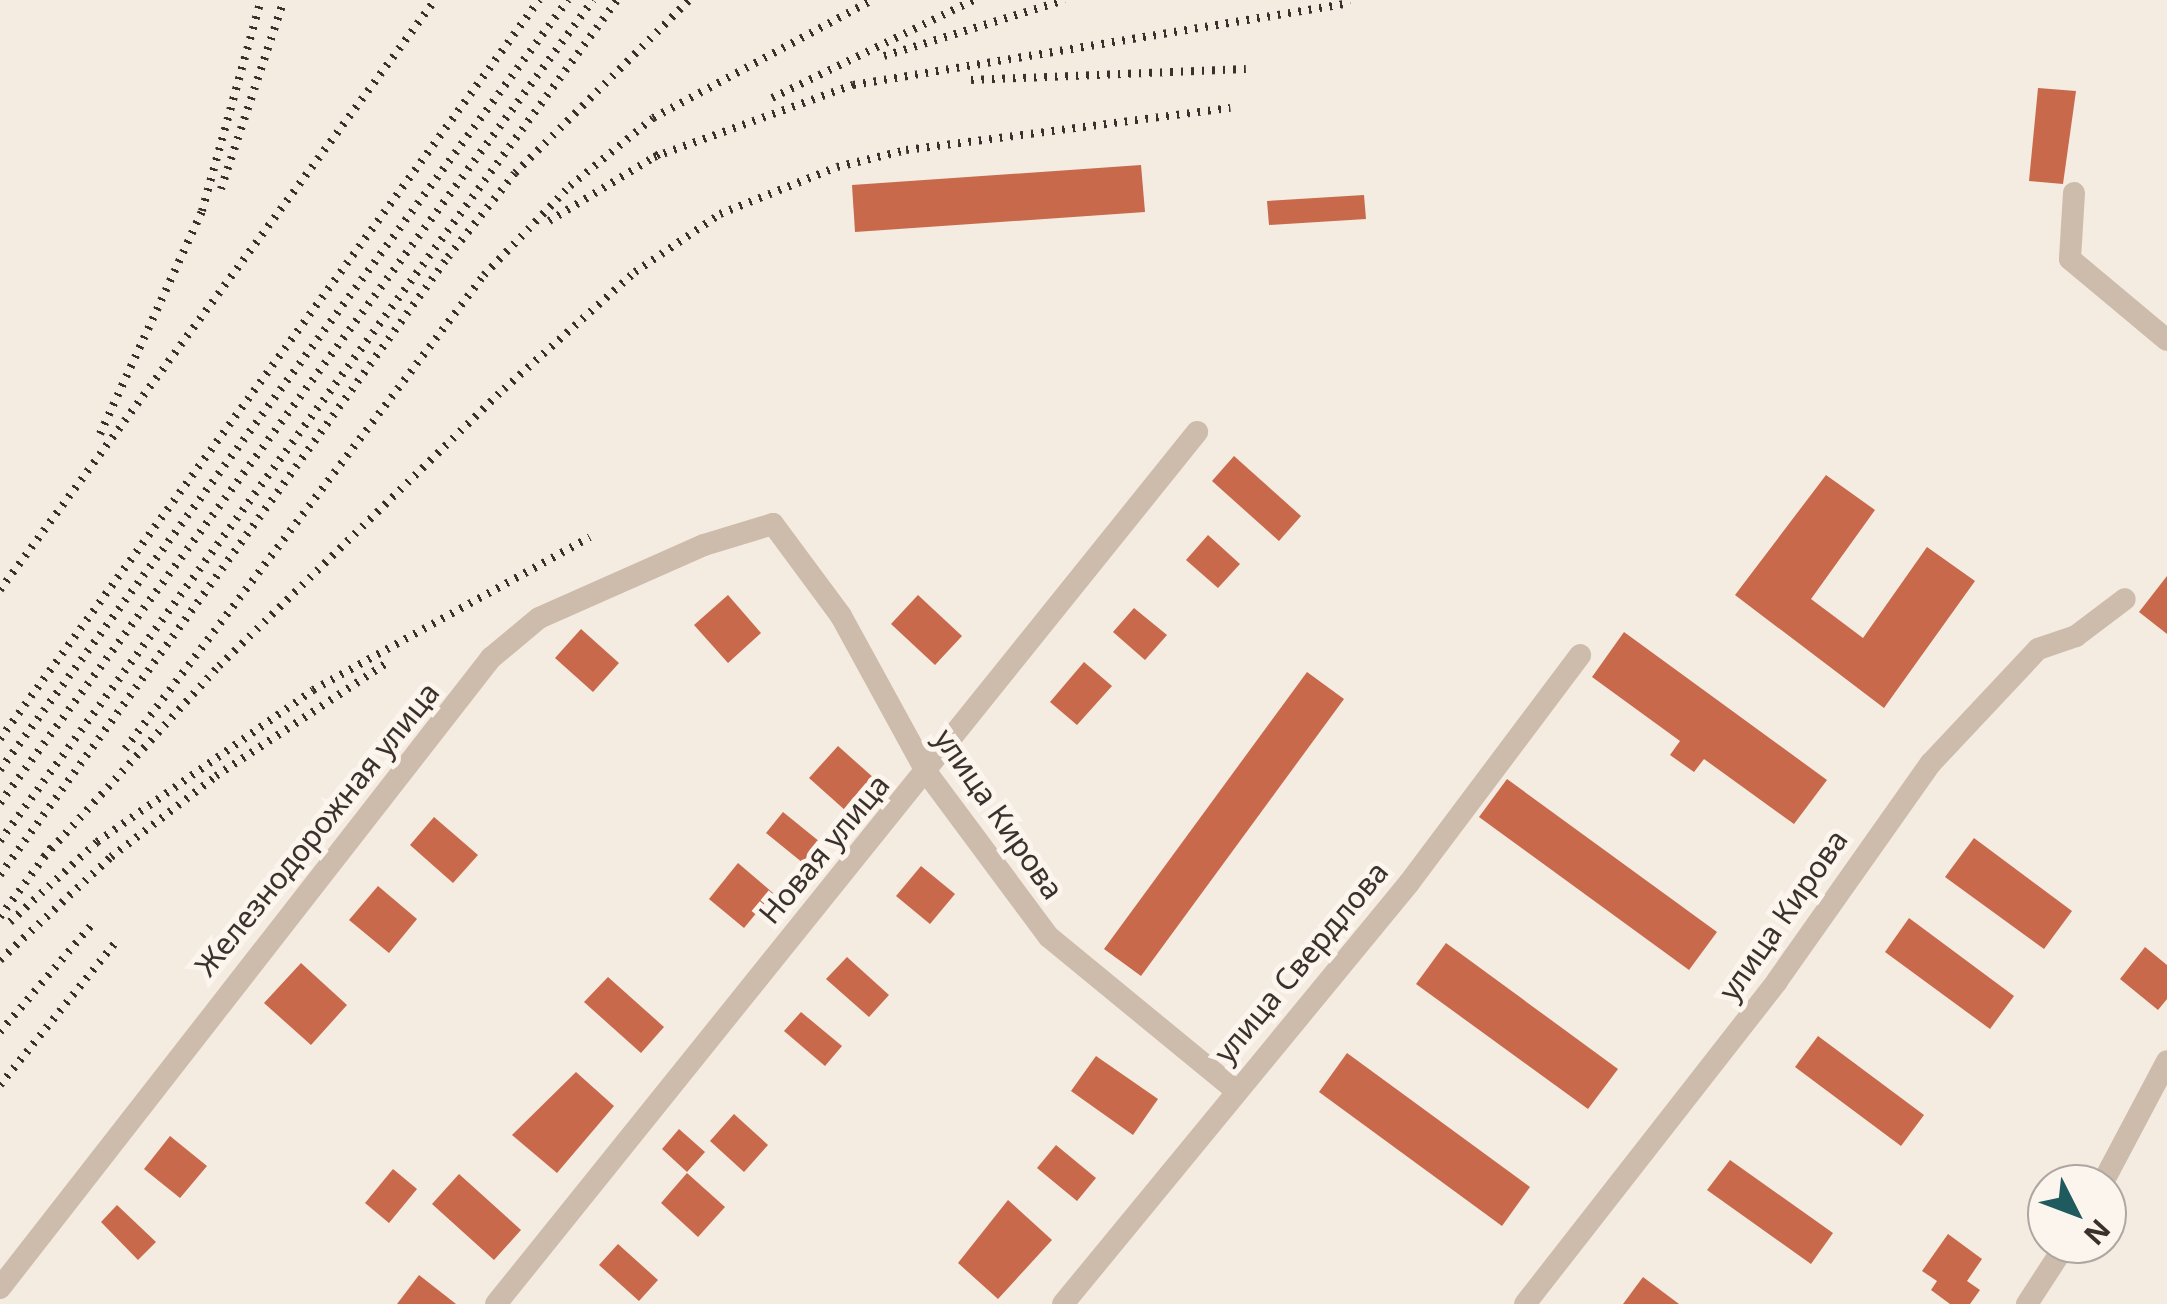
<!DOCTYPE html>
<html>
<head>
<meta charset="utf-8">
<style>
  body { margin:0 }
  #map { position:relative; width:2167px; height:1304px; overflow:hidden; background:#f4ebe1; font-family:"Noto Sans",sans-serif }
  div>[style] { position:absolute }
  .building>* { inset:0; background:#c8694b }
  .street>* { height:22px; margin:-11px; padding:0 11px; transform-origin:11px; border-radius:11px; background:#cdbbac }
  .rail>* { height:8px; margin-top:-4px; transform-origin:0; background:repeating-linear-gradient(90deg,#3b302b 0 2.5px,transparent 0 10.5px) }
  span { translate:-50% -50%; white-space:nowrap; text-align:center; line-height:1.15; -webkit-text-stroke:10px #fbf5ee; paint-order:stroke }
  .street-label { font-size:30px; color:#3b302b }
  .north { position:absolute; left:2027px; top:1164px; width:100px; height:100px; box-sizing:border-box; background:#fbf5ee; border:2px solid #aea6a0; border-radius:50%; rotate:132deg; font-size:28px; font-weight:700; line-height:40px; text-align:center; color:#3b302b }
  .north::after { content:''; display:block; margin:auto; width:35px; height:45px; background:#1f5a5e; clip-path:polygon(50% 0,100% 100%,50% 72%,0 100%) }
</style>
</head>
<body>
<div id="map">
  <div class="building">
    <div style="clip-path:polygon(2038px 88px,2076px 91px,2063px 184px,2029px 181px)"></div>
    <div style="clip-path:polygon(1141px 165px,1145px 212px,855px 232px,852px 185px)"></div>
    <div style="clip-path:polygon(1364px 195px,1366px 219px,1269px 225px,1267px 201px)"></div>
    <div style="clip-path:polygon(1234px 456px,1301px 516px,1279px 541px,1212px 481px)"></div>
    <div style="clip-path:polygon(1826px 475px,1875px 510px,1811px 599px,1863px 638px,1927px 547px,1975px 581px,1884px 708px,1735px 595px)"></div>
    <div style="clip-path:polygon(1208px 535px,1240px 564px,1218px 588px,1186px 560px)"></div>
    <div style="clip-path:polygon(2167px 576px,2167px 634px,2139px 612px)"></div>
    <div style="clip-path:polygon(728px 595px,761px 633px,728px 663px,694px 625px)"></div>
    <div style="clip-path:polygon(918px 595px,962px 636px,935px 665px,891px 624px)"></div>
    <div style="clip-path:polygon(1134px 608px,1167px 635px,1145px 660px,1113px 632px)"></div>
    <div style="clip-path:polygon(581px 629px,619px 663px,593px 692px,555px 658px)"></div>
    <div style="clip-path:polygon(1624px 632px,1827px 780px,1794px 824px,1704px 759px,1694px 772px,1670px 755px,1680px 741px,1592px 677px)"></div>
    <div style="clip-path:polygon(1084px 662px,1112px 686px,1077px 725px,1050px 702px)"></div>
    <div style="clip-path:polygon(1307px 672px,1344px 699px,1141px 976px,1104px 949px)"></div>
    <div style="clip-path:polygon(838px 746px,875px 779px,846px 811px,809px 778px)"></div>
    <div style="clip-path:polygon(1507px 779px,1717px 932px,1689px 970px,1479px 817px)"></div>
    <div style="clip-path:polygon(783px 812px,820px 842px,803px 863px,766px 833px)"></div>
    <div style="clip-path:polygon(434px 817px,478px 855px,453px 883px,410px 845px)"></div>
    <div style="clip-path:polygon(1974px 838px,2072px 911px,2044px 949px,1945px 877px)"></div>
    <div style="clip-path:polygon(738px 863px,773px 893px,744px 928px,709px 899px)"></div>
    <div style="clip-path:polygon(921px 866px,955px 894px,930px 924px,896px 896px)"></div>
    <div style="clip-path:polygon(378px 886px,417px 919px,389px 953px,349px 920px)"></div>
    <div style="clip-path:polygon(1909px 918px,2014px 996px,1990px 1029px,1885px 952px)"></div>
    <div style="clip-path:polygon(1446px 943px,1618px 1069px,1588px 1109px,1416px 984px)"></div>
    <div style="clip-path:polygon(2145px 947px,2167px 965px,2167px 999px,2158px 1010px,2120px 979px)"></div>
    <div style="clip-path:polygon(847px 957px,889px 995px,869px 1017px,826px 979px)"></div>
    <div style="clip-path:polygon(301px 963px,347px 1005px,311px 1045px,264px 1003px)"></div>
    <div style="clip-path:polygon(608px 977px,664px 1027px,641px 1053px,584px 1002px)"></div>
    <div style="clip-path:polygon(801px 1012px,842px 1046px,825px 1066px,784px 1031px)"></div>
    <div style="clip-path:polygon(1818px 1036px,1924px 1115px,1901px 1146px,1795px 1067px)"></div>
    <div style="clip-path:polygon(1347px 1053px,1530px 1187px,1502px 1226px,1319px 1092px)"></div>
    <div style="clip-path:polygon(1096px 1056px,1158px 1099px,1133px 1135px,1071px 1091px)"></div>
    <div style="clip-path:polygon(576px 1072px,614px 1106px,557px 1173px,512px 1135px)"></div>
    <div style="clip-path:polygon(734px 1114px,768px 1145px,744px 1172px,710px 1141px)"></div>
    <div style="clip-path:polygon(679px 1129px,705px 1152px,687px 1172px,662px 1149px)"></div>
    <div style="clip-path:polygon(170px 1136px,207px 1166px,180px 1198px,144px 1169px)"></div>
    <div style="clip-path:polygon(1056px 1145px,1096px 1178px,1077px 1201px,1037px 1168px)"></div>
    <div style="clip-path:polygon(1730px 1160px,1833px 1233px,1811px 1264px,1707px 1190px)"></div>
    <div style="clip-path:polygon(393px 1169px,417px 1189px,389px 1223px,365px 1203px)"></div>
    <div style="clip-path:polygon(687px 1173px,725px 1207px,698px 1237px,661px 1203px)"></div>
    <div style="clip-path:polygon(459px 1174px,521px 1230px,494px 1260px,432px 1204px)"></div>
    <div style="clip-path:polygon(1008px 1200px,1052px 1240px,998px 1299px,958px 1263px)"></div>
    <div style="clip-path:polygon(117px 1205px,156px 1242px,138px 1260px,101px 1222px)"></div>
    <div style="clip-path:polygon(1948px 1234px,1982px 1259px,1967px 1281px,1980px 1290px,1970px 1304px,1950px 1304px,1931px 1290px,1937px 1281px,1922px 1271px)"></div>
    <div style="clip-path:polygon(618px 1244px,658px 1280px,639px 1301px,599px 1265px)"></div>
    <div style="clip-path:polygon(419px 1275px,456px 1304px,397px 1304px)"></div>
    <div style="clip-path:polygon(1643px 1277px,1679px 1304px,1623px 1304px)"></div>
  </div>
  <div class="street">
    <div style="left:2074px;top:193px;width:66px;rotate:93.5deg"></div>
    <div style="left:2070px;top:259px;width:126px;rotate:39.9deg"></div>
    <div style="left:2102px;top:1184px;width:139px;rotate:-62.1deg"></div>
    <div style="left:0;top:1288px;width:799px;rotate:-52.07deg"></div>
    <div style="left:491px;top:658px;width:62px;rotate:-39.8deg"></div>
    <div style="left:539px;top:618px;width:180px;rotate:-23.9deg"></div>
    <div style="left:704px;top:545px;width:72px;rotate:-16.9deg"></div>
    <div style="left:773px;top:524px;width:114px;rotate:53.5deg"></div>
    <div style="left:841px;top:616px;width:179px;rotate:61.3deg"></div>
    <div style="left:927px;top:773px;width:204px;rotate:53.4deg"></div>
    <div style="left:1049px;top:937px;width:238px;rotate:39.4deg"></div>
    <div style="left:496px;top:1304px;width:1119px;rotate:-51.2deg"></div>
    <div style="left:1063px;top:1304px;width:545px;rotate:-50.58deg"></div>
    <div style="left:1409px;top:883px;width:285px;rotate:-53.1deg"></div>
    <div style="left:1525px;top:1304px;width:410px;rotate:-52deg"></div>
    <div style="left:1777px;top:981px;width:267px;rotate:-54.8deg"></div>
    <div style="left:1931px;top:763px;width:156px;rotate:-46.8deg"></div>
    <div style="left:2038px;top:649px;width:40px;rotate:-18.9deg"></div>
    <div style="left:2076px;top:636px;width:61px;rotate:-37.1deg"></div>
    <div style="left:2027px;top:1304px;width:72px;rotate:-57deg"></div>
  </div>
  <div class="rail">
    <div style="left:884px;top:56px;width:189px;rotate:-17.2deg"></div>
    <div style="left:971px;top:80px;width:275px;rotate:-2.3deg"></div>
    <div style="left:772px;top:98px;width:225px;rotate:-25.9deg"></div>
    <div style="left:654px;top:157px;width:212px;rotate:-19.9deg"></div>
    <div style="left:853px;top:85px;width:504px;rotate:-9.37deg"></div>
    <div style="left:221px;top:189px;width:199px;rotate:-71.6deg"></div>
    <div style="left:549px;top:221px;width:135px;rotate:-31.3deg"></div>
    <div style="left:100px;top:434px;width:245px;rotate:-65.4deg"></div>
    <div style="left:202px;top:211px;width:219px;rotate:-74.4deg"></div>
    <div style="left:0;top:590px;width:733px;rotate:-53.6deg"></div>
    <div style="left:0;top:739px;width:915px;rotate:-53.89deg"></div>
    <div style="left:125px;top:749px;width:595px;rotate:-52.86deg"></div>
    <div style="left:484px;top:275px;width:124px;rotate:-46deg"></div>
    <div style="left:570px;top:186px;width:107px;rotate:-39.3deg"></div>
    <div style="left:653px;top:118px;width:249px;rotate:-28.3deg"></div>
    <div style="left:0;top:770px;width:957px;rotate:-53.59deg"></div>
    <div style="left:0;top:803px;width:998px;rotate:-53.55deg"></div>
    <div style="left:0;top:841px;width:1043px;rotate:-53.73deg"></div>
    <div style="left:44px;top:857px;width:259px;rotate:-47.5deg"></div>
    <div style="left:219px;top:666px;width:397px;rotate:-44.2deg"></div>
    <div style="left:504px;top:389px;width:176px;rotate:-41.8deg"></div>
    <div style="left:635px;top:272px;width:103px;rotate:-34.3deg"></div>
    <div style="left:720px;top:214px;width:126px;rotate:-21.9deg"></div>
    <div style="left:837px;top:167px;width:71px;rotate:-13.8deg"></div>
    <div style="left:906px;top:150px;width:327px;rotate:-7.4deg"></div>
    <div style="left:0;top:875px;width:763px;rotate:-54.06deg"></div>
    <div style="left:448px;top:257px;width:107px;rotate:-51.4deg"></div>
    <div style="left:515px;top:173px;width:245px;rotate:-44.8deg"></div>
    <div style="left:0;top:917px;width:89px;rotate:-53.6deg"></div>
    <div style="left:10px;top:922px;width:118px;rotate:-42.6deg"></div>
    <div style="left:97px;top:842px;width:264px;rotate:-35.1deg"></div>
    <div style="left:313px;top:690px;width:316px;rotate:-28.9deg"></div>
    <div style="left:0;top:960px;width:151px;rotate:-42.9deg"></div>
    <div style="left:111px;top:857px;width:133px;rotate:-37.6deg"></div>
    <div style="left:216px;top:776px;width:203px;rotate:-33.5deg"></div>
    <div style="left:0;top:1032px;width:143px;rotate:-49.5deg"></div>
    <div style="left:0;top:1085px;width:183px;rotate:-51deg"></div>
  </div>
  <div class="street-label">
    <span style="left:999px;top:814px;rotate:55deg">улица Кирова</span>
    <span style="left:317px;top:829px;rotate:-51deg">Железнодорожная улица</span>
    <span style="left:824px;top:849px;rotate:-50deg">Новая улица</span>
    <span style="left:1783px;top:915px;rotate:-55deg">улица Кирова</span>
    <span style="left:1301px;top:962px;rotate:-50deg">улица Свердлова</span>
  </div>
  <div class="north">N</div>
</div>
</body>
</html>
